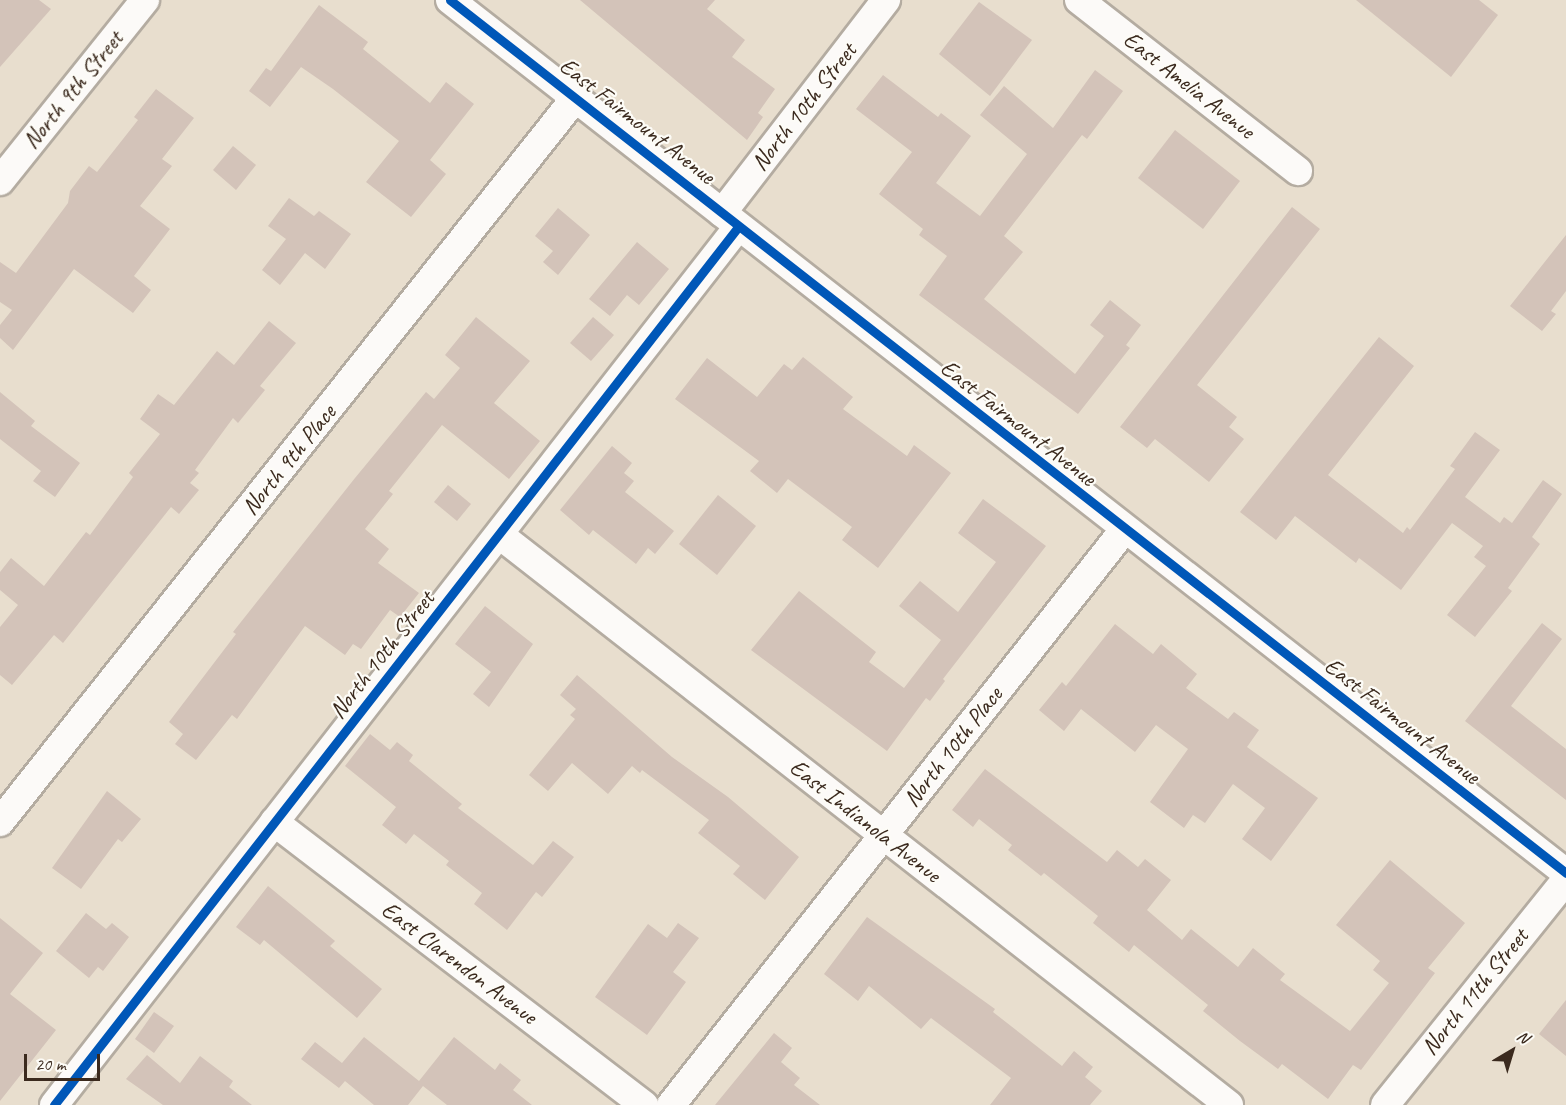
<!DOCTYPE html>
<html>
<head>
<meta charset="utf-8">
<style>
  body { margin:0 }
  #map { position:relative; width:1566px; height:1105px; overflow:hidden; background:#e8dece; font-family:Caveat,sans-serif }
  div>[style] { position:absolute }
  .building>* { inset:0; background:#d3c3b9 }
  .roads { filter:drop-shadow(2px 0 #b4aca1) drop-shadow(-2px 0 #b4aca1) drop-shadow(0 2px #b4aca1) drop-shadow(0 -2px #b4aca1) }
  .minor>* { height:28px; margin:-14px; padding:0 14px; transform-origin:14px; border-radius:14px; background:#fcfaf8 }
  .cycleway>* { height:9px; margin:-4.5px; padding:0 4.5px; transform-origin:4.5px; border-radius:4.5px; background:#0057b8 }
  span { translate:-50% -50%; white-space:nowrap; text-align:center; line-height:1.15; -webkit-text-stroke:4.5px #fdfcf7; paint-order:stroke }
  .street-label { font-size:24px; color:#3b2a1e }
  .north { position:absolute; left:1482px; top:1021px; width:60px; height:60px; -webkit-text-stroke:4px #fdfcf7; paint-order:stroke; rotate:38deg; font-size:16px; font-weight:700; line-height:24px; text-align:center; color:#3b2a1e }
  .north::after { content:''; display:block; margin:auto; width:21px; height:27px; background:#3b2a1e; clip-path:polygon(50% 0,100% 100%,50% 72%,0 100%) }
  .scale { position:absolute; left:24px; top:1054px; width:76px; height:27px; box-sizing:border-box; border:3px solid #3b2a1e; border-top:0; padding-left:8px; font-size:18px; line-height:21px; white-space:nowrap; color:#3b2a1e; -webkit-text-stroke:4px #fdfcf7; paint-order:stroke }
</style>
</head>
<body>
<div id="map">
  <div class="building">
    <div style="clip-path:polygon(0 0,39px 0,51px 9px,0 67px)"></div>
    <div style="clip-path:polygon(580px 0,715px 0,707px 9px,745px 40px,732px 57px,775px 89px,758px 113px,763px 117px,747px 140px)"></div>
    <div style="clip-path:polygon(1356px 0,1479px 0,1498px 15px,1451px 77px)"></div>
    <div style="clip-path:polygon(979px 2px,1032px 40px,990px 96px,939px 54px)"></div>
    <div style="clip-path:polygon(319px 5px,368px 42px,363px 49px,430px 103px,446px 82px,474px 104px,430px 160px,446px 174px,411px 217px,366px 182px,399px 141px,333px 89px,301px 67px,270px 107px,249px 91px,266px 68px,271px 71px)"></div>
    <div style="clip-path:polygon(1095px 70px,1123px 91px,1087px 139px,1082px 135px,1004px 236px,1023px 252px,984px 299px,1075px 374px,1104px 336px,1090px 325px,1110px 300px,1141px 325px,1126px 345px,1130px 348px,1078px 414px,919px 295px,947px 256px,919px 235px,923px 229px,879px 194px,912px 152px,856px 109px,883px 75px,938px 117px,941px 113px,971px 136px,936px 183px,980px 216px,1027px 154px,980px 115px,1004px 86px,1053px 128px)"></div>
    <div style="clip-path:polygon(156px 89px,194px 118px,162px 159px,172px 166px,140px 206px,170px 229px,134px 276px,151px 290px,133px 313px,74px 269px,13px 350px,0 338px,0 325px,12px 310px,0 302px,0 262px,16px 273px,68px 203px,70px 191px,89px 166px,97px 172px,138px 120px,134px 117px)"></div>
    <div style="clip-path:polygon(1175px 130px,1240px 181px,1203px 229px,1138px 178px)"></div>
    <div style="clip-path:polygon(233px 146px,256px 165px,236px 190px,213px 170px)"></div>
    <div style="clip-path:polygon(289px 198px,314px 216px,319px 211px,351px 234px,325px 269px,305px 253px,280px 285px,262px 270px,286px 239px,268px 226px)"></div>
    <div style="clip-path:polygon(1292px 207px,1320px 229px,1197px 385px,1237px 417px,1229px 427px,1244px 439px,1209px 482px,1155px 439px,1147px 448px,1120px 427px)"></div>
    <div style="clip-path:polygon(558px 208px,590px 235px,558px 275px,543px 262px,553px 251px,535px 236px)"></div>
    <div style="clip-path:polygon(1566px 235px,1566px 291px,1551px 311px,1556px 314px,1542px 331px,1510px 306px)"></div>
    <div style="clip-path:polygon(637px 242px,669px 269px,639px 305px,627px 295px,610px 316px,589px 299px)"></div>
    <div style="clip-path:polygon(476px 317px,530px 361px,494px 403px,540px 441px,509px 479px,442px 425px,389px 491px,393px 494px,365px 529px,389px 549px,378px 563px,419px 593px,400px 617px,390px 610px,361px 649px,353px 644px,345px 655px,305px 626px,237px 719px,232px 715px,196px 760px,175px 744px,183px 734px,169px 722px,236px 634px,233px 632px,355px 478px,426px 392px,434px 399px,460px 368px,445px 355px)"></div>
    <div style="clip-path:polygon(593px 317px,614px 335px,591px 361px,570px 343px)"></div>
    <div style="clip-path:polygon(269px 321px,296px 343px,260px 386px,265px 390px,238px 423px,233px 418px,195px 470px,199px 473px,190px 483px,199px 490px,179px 514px,171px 507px,63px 643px,54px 635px,12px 685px,0 675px,0 627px,18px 605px,0 590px,0 572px,11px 558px,44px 586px,86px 532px,90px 535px,133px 477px,129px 473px,160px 434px,140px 419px,158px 394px,174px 405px,217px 351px,234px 365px)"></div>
    <div style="clip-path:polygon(1379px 337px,1414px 366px,1328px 475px,1403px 533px,1407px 527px,1410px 530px,1455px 469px,1450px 466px,1475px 432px,1500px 450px,1465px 497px,1500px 523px,1504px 517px,1512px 523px,1543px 480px,1562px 494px,1532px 537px,1540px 544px,1508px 588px,1512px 591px,1475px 637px,1447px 615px,1486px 566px,1474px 557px,1483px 546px,1452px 523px,1401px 590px,1359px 558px,1356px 563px,1295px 516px,1276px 540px,1240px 512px)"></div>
    <div style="clip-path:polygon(803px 357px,853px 397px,843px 409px,907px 456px,914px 445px,951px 473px,878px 568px,842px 540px,852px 527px,788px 479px,777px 493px,750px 471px,759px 461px,675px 399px,707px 358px,757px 397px,784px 364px,792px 370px)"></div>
    <div style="clip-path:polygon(0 392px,35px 421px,31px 426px,80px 463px,55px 497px,33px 481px,41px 471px,0 439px)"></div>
    <div style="clip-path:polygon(612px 446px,632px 463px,624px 473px,634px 481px,625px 492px,674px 531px,655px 554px,648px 548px,636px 564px,593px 530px,589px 535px,560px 510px)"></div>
    <div style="clip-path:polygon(448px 485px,471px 504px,457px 521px,434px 502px)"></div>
    <div style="clip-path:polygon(718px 495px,756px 526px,717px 575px,679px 544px)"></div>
    <div style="clip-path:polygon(983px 499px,1046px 546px,943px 679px,945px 681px,930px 701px,926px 698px,887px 751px,751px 650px,799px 591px,876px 652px,869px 662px,904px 688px,941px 640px,899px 606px,920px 581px,958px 612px,996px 562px,958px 533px)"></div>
    <div style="clip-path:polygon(485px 606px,533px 644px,489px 707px,473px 694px,491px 672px,455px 644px)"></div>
    <div style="clip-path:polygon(1542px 623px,1562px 639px,1511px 706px,1566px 749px,1566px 800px,1465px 721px)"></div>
    <div style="clip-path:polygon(1115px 624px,1153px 654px,1161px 644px,1197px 674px,1186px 688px,1228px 719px,1234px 712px,1259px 730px,1247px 747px,1318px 798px,1271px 861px,1242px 839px,1265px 808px,1233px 784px,1205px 823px,1193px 815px,1184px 828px,1150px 802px,1188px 749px,1156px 725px,1135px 752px,1081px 709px,1064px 731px,1039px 710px,1062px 682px,1066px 686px)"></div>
    <div style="clip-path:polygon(577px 675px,672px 757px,728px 797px,799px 857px,765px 900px,733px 874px,740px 866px,698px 833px,709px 820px,642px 770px,640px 773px,632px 766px,608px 794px,572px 763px,548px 791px,529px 775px,575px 719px,570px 715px,576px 709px,560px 695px)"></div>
    <div style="clip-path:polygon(370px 734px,390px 750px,397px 742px,413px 755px,409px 761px,462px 804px,458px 808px,533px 865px,553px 841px,574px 857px,542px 897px,536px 892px,507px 930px,474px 904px,482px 893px,446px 865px,449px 861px,414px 834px,406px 844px,382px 825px,396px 807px,345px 766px)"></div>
    <div style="clip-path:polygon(985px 769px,1107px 862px,1117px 850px,1138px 867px,1145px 859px,1171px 880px,1147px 910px,1182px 940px,1191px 929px,1238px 967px,1253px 948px,1285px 974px,1280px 980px,1350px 1031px,1389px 983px,1373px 970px,1380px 961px,1336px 925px,1390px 860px,1465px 923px,1428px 968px,1435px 973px,1396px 1024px,1361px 1070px,1353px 1065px,1328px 1099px,1282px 1064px,1278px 1069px,1240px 1041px,1203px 1011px,1208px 1005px,1134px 945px,1129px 952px,1093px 923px,1098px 916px,1044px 873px,1041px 876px,1008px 850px,1012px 845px,979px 819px,973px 827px,952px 810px)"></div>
    <div style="clip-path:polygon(107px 791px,141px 819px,122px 842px,118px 839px,81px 889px,52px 868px)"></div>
    <div style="clip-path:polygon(268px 886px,335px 941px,330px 946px,382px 989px,357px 1018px,264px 940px,260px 945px,236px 927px)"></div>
    <div style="clip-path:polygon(86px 913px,106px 929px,112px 923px,129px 937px,103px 971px,98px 967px,89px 978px,56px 951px)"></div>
    <div style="clip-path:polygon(867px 917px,995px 1009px,993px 1012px,1062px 1066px,1074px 1051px,1093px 1067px,1085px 1077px,1102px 1091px,1090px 1105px,990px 1105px,1011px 1078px,931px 1018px,921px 1029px,869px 986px,858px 1001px,824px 974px)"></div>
    <div style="clip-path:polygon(0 918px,43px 953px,10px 994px,56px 1030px,0 1101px)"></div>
    <div style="clip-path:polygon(678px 923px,699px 938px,673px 972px,686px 982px,647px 1035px,595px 997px,648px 924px,667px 938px)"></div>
    <div style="clip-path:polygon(1566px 1000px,1566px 1056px,1539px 1034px)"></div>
    <div style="clip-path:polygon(154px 1012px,174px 1026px,154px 1053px,135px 1039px)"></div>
    <div style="clip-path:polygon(774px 1033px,792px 1048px,781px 1062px,800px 1078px,794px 1085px,820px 1105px,715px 1105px)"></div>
    <div style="clip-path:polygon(364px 1037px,419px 1081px,454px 1037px,495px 1070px,500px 1063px,521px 1080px,513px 1090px,532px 1105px,447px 1105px,423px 1086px,408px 1105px,374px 1105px,345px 1081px,339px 1088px,301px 1059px,315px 1042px,342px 1063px)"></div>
    <div style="clip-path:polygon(147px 1055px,180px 1083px,200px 1056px,233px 1081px,229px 1087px,252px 1105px,163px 1105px,126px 1079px)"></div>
  </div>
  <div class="roads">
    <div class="minor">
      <div style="left:450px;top:0;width:1417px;rotate:38.03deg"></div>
      <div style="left:1079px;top:0;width:278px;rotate:38deg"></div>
      <div style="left:0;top:181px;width:232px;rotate:-51.3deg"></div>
      <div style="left:722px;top:213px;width:269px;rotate:-52.4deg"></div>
      <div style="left:501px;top:536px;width:924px;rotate:38.01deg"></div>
      <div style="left:0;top:822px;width:926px;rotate:-51.53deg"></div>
      <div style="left:274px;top:822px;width:466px;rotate:37.4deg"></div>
      <div style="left:54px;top:1105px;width:1113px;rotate:-52.08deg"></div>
      <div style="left:671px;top:1105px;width:732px;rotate:-51.77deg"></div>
      <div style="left:1385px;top:1105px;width:289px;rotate:-51.2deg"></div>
    </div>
  </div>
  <div class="cycleway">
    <div style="left:450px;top:0;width:1417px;rotate:38.03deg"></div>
    <div style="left:54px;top:1105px;width:1113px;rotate:-52.08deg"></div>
  </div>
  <div class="street-label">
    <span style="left:1189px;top:85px;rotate:38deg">East Amelia Avenue</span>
    <span style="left:73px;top:90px;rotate:-51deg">North 9th Street</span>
    <span style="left:804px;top:107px;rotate:-52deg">North 10th Street</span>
    <span style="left:637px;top:121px;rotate:38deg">East Fairmount Avenue</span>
    <span style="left:1018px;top:423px;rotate:38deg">East Fairmount Avenue</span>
    <span style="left:289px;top:460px;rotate:-51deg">North 9th Place</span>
    <span style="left:382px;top:655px;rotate:-52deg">North 10th Street</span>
    <span style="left:1402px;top:721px;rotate:38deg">East Fairmount Avenue</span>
    <span style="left:953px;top:747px;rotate:-52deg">North 10th Place</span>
    <span style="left:865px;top:821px;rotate:38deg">East Indianola Avenue</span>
    <span style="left:459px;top:963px;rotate:37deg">East Clarendon Avenue</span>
    <span style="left:1475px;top:992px;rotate:-51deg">North 11th Street</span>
  </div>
  <div class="north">N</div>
  <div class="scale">20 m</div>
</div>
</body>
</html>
